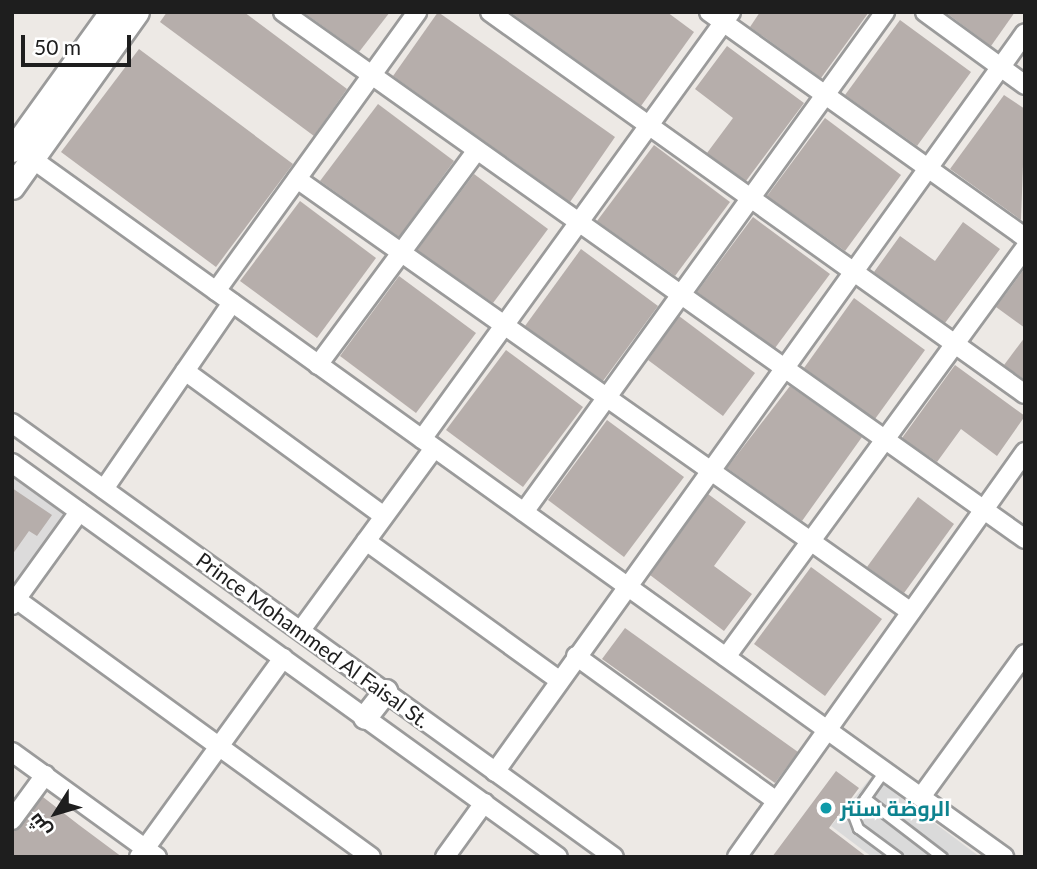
<!DOCTYPE html>
<html>
<head>
<meta charset="utf-8">
<style>
  body { margin:0 }
  #map { position:relative; width:1037px; height:869px; overflow:hidden; background:#ede9e5; font-family:Lato,Cairo,sans-serif }
  div>[style] { position:absolute }
  .residential>* { inset:0; background:#dcdbdb }
  .parking>* { inset:0; background:#dadada }
  .building>* { inset:0; background:#b6aeab }
  .roads { filter:drop-shadow(2px 0 #9b9b9b) drop-shadow(-2px 0 #9b9b9b) drop-shadow(0 2px #9b9b9b) drop-shadow(0 -2px #9b9b9b) }
  .service>* { height:9px; margin:-4.5px; padding:0 4.5px; transform-origin:4.5px; border-radius:4.5px; background:#fff }
  .minor>* { height:18px; margin:-9px; padding:0 9px; transform-origin:9px; border-radius:9px; background:#fff }
  .tertiary>* { height:23px; margin:-11.5px; padding:0 11.5px; transform-origin:11.5px; border-radius:11.5px; background:#fff }
  .dots>* { width:19px; height:19px; translate:-50% -50%; box-sizing:border-box; border:4px solid #fff; border-radius:50% }
  span { translate:-50% -50%; white-space:nowrap; text-align:center; line-height:1.15; -webkit-text-stroke:5px #fff; paint-order:stroke }
  .street-label { font-size:21px; color:#1e1e1e }
  .culture-label { font-size:21px; color:#0d838f; font-weight:700 }
  .left { translate:0 -50%; text-align:left }
  .frame { position:absolute; inset:0; border:14px solid #1e1e1e; pointer-events:none }
  .north { position:absolute; left:21px; top:778px; width:70px; height:70px; -webkit-text-stroke:5px #fff; paint-order:stroke; rotate:233deg; font-size:19px; font-weight:700; line-height:28px; text-align:center; color:#1e1e1e }
  .north::after { content:''; display:block; margin:auto; width:24px; height:32px; background:#1e1e1e; clip-path:polygon(50% 0,100% 100%,50% 72%,0 100%) }
  .scale { position:absolute; left:21px; top:35px; width:110px; height:32px; box-sizing:border-box; border:4px solid #1e1e1e; border-top:0; padding-left:9px; font-size:21px; line-height:24px; white-space:nowrap; color:#1e1e1e; -webkit-text-stroke:5px #fff; paint-order:stroke }
</style>
</head>
<body>
<div id="map">
  <div class="residential">
    <div style="clip-path:polygon(12px 469px,74px 513px,12px 599px)"></div>
  </div>
  <div class="parking">
    <div style="clip-path:polygon(872px 776px,980px 857px,872px 857px,831px 826px)"></div>
  </div>
  <div class="building">
    <div style="clip-path:polygon(167px 12px,244px 12px,347px 89px,314px 136px,160px 22px)"></div>
    <div style="clip-path:polygon(303px 12px,390px 12px,359px 52px)"></div>
    <div style="clip-path:polygon(438px 12px,615px 137px,570px 202px,393px 76px)"></div>
    <div style="clip-path:polygon(510px 12px,667px 12px,694px 32px,641px 106px)"></div>
    <div style="clip-path:polygon(760px 12px,869px 12px,821px 78px,750px 27px)"></div>
    <div style="clip-path:polygon(945px 12px,1015px 12px,991px 46px)"></div>
    <div style="clip-path:polygon(900px 20px,971px 72px,917px 146px,845px 95px)"></div>
    <div style="clip-path:polygon(727px 46px,804px 103px,746px 181px,707px 153px,733px 118px,695px 89px)"></div>
    <div style="clip-path:polygon(139px 49px,293px 164px,216px 267px,61px 152px)"></div>
    <div style="clip-path:polygon(1004px 95px,1025px 109px,1021px 220px,950px 169px)"></div>
    <div style="clip-path:polygon(378px 104px,454px 161px,399px 237px,320px 181px)"></div>
    <div style="clip-path:polygon(825px 118px,901px 175px,845px 251px,767px 196px)"></div>
    <div style="clip-path:polygon(654px 145px,730px 202px,675px 276px,597px 221px)"></div>
    <div style="clip-path:polygon(474px 174px,548px 229px,493px 303px,417px 250px)"></div>
    <div style="clip-path:polygon(300px 201px,376px 258px,317px 338px,240px 281px)"></div>
    <div style="clip-path:polygon(753px 217px,830px 274px,775px 348px,697px 292px)"></div>
    <div style="clip-path:polygon(963px 222px,1000px 249px,945px 323px,874px 272px,900px 236px,935px 261px)"></div>
    <div style="clip-path:polygon(581px 249px,658px 306px,603px 381px,525px 326px)"></div>
    <div style="clip-path:polygon(1025px 268px,1025px 328px,996px 307px)"></div>
    <div style="clip-path:polygon(399px 276px,476px 333px,416px 413px,340px 356px)"></div>
    <div style="clip-path:polygon(854px 298px,925px 350px,875px 419px,804px 368px)"></div>
    <div style="clip-path:polygon(679px 316px,755px 373px,723px 416px,648px 360px)"></div>
    <div style="clip-path:polygon(1025px 337px,1025px 380px,1004px 365px)"></div>
    <div style="clip-path:polygon(506px 350px,583px 407px,523px 487px,446px 430px)"></div>
    <div style="clip-path:polygon(955px 365px,1025px 416px,997px 456px,961px 429px,937px 462px,902px 438px)"></div>
    <div style="clip-path:polygon(790px 386px,862px 437px,802px 521px,727px 468px)"></div>
    <div style="clip-path:polygon(607px 420px,684px 477px,624px 557px,548px 500px)"></div>
    <div style="clip-path:polygon(12px 488px,52px 515px,37px 536px,29px 531px,12px 555px)"></div>
    <div style="clip-path:polygon(708px 494px,746px 522px,714px 566px,752px 594px,724px 631px,650px 575px)"></div>
    <div style="clip-path:polygon(918px 497px,954px 524px,904px 593px,867px 567px)"></div>
    <div style="clip-path:polygon(811px 567px,882px 619px,825px 696px,754px 644px)"></div>
    <div style="clip-path:polygon(625px 628px,798px 752px,775px 783px,602px 659px)"></div>
    <div style="clip-path:polygon(836px 771px,859px 788px,829px 828px,867px 857px,772px 857px)"></div>
    <div style="clip-path:polygon(43px 797px,79px 825px,122px 857px,12px 857px,12px 831px)"></div>
  </div>
  <div class="roads">
    <div class="service">
      <div style="left:884px;top:771px;width:54px;rotate:125.2deg"></div>
      <div style="left:853px;top:815px;width:14px;rotate:69deg"></div>
      <div style="left:858px;top:828px;width:49px;rotate:36.6deg"></div>
      <div style="left:865px;top:798px;width:97px;rotate:37.5deg"></div>
    </div>
    <div class="minor">
      <div style="left:283px;top:12px;width:910px;rotate:35.38deg"></div>
      <div style="left:490px;top:12px;width:657px;rotate:35.53deg"></div>
      <div style="left:709px;top:12px;width:388px;rotate:35.5deg"></div>
      <div style="left:925px;top:12px;width:124px;rotate:36.1deg"></div>
      <div style="left:24px;top:153px;width:1207px;rotate:35.69deg"></div>
      <div style="left:297px;top:179px;width:751px;rotate:35.19deg"></div>
      <div style="left:216px;top:291px;width:344px;rotate:-54.2deg"></div>
      <div style="left:318px;top:365px;width:267px;rotate:-53.5deg"></div>
      <div style="left:185px;top:371px;width:246px;rotate:36.1deg"></div>
      <div style="left:12px;top:423px;width:742px;rotate:35.79deg"></div>
      <div style="left:422px;top:439px;width:527px;rotate:-54.11deg"></div>
      <div style="left:12px;top:463px;width:673px;rotate:35.81deg"></div>
      <div style="left:104px;top:489px;width:226px;rotate:-55.5deg"></div>
      <div style="left:524px;top:512px;width:617px;rotate:-54.17deg"></div>
      <div style="left:366px;top:541px;width:238px;rotate:35.8deg"></div>
      <div style="left:16px;top:599px;width:439px;rotate:36deg"></div>
      <div style="left:12px;top:605px;width:115px;rotate:-54.2deg"></div>
      <div style="left:301px;top:630px;width:225px;rotate:-53.8deg"></div>
      <div style="left:576px;top:656px;width:247px;rotate:35.9deg"></div>
      <div style="left:726px;top:657px;width:507px;rotate:-53.83deg"></div>
      <div style="left:12px;top:752px;width:179px;rotate:35.9deg"></div>
      <div style="left:495px;top:772px;width:909px;rotate:-54.35deg"></div>
      <div style="left:921px;top:797px;width:177px;rotate:-54deg"></div>
      <div style="left:12px;top:820px;width:56px;rotate:-53.7deg"></div>
      <div style="left:139px;top:857px;width:246px;rotate:-54.1deg"></div>
      <div style="left:445px;top:857px;width:67px;rotate:-54.2deg"></div>
      <div style="left:737px;top:857px;width:497px;rotate:-54.6deg"></div>
    </div>
    <div class="tertiary">
      <div style="left:12px;top:150px;width:170px;rotate:-54.3deg"></div>
      <div style="left:12px;top:187px;width:215px;rotate:-54.5deg"></div>
      <div style="left:365px;top:717px;width:33px;rotate:-52deg"></div>
    </div>
  </div>
  <div class="dots">
    <div style="left:826px;top:808px;background:#0f9aa8"></div>
  </div>
  <div class="street-label">
    <span style="left:313px;top:640px;rotate:36deg">Prince Mohammed Al Faisal St.</span>
  </div>
  <div class="culture-label">
    <span class="left" style="left:840px;top:808px">الروضة سنتر</span>
  </div>
  <div class="frame"></div>
  <div class="north">ش</div>
  <div class="scale">50 m</div>
</div>
</body>
</html>
